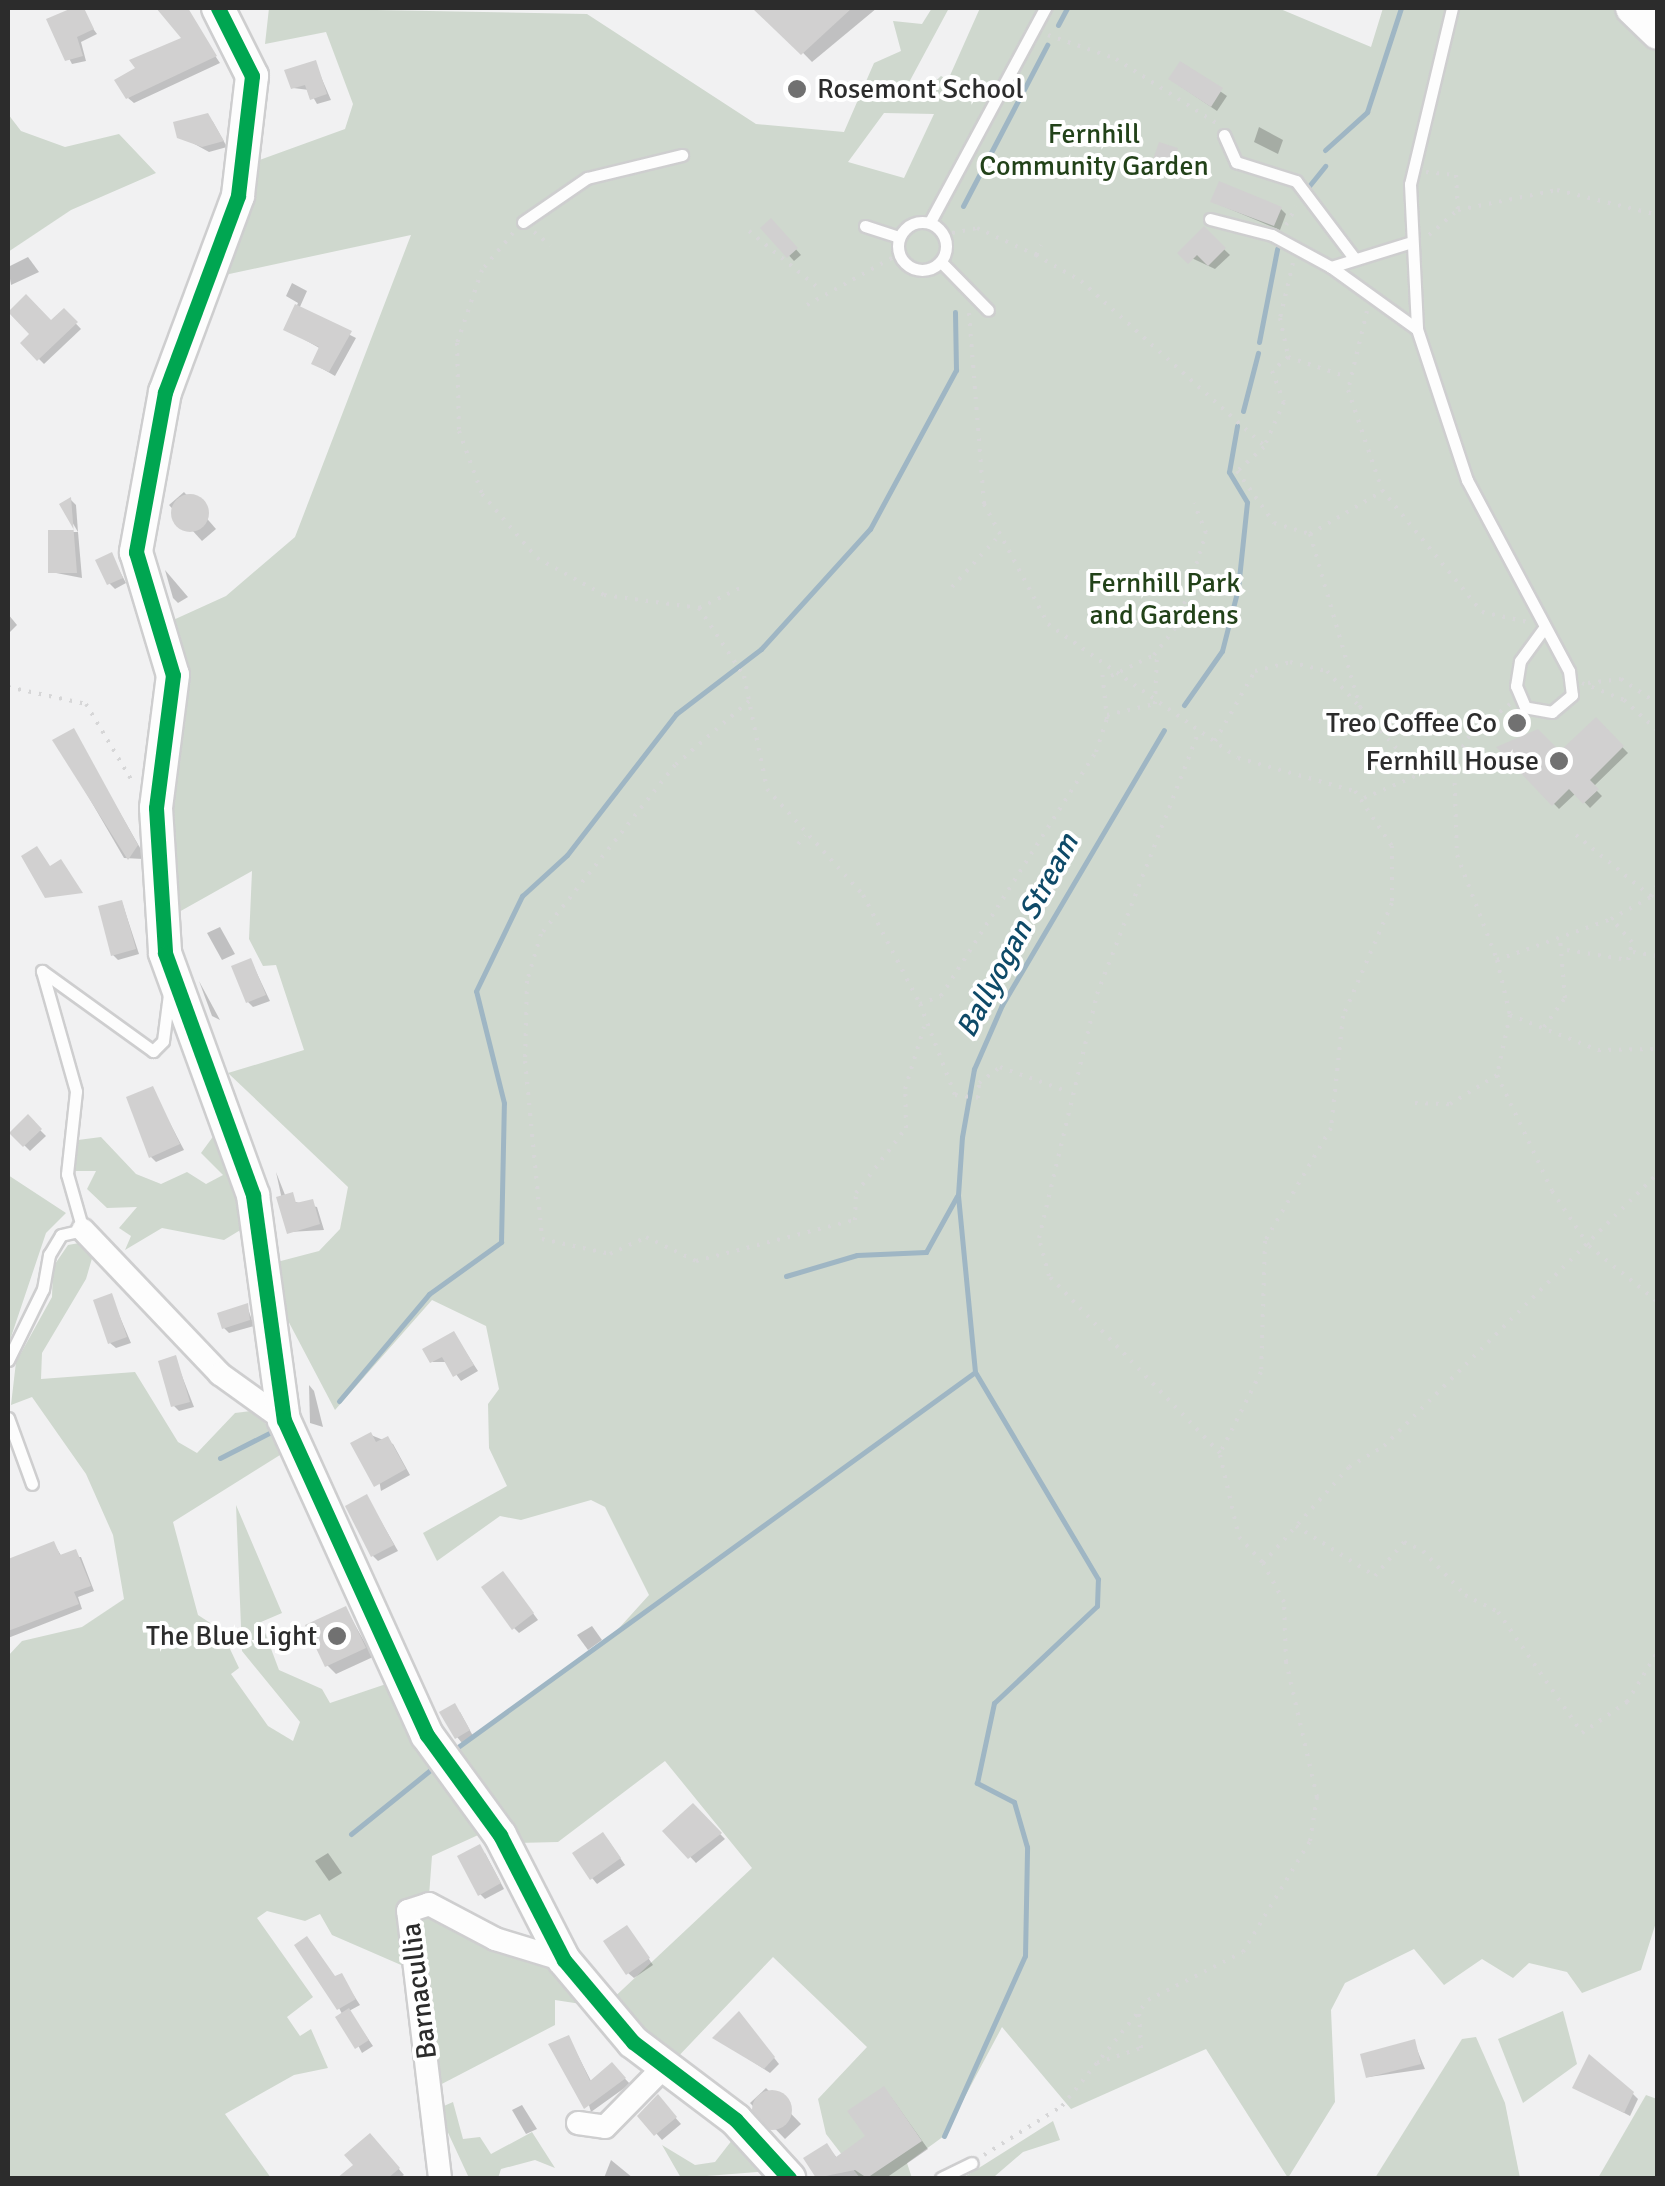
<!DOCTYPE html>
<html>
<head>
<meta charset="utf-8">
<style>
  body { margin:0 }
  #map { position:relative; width:1665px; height:2186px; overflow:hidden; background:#f1f1f2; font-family:Signika,sans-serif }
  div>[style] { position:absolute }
  .green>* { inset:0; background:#cfd8ce }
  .shadow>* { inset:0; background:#0003 }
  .stream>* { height:5px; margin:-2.5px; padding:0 2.5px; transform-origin:2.5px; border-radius:2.5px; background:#9fb6c4 }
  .building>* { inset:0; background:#d1d0d0 }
  .round { border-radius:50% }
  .path>* { height:4px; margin-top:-2px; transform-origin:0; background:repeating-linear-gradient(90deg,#d6d6d7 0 2.5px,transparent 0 10.5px) }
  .roads { filter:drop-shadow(2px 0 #cececf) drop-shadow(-2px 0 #cececf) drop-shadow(0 2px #cececf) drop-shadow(0 -2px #cececf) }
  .lane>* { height:11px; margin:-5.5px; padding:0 5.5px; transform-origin:5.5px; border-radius:5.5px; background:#fdfdfd }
  .lane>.ring { margin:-5.5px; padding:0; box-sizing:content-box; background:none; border:11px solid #fdfdfd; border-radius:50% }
  .street>* { height:22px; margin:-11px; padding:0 11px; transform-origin:11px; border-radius:11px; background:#fdfdfd }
  .secondary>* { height:32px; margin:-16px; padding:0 16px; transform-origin:16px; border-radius:16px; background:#fdfdfd }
  .bus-1>* { height:15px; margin:-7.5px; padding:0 7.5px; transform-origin:7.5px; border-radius:7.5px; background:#00a651 }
  .dots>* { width:28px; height:28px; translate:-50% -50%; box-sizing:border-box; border:5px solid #fff; border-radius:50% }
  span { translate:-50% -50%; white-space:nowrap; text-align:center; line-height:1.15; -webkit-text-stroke:8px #fff; paint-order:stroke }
  .poi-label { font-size:28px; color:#2c2c2c }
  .left { translate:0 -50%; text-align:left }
  .right { translate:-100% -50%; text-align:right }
  .park-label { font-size:28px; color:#224219 }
  .street-label { font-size:28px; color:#2c2c2c }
  .water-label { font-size:30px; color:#0e4a68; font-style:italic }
  .frame { position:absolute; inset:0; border:10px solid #2c2c2c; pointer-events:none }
</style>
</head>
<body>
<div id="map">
  <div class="green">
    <div style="clip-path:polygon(evenodd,269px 8px,587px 14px,756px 124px,844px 132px,874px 63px,901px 51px,893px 21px,922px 24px,932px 8px,949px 8px,906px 88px,917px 99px,941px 76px,948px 80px,980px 8px,1278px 8px,1371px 47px,1383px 8px,1612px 8px,1658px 53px,1658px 1916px,1641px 1970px,1582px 1993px,1567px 1972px,1529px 1963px,1513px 1978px,1482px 1959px,1444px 1985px,1414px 1949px,1345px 1983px,1331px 2010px,1335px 2102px,1288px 2178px,1206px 2049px,1071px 2109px,1002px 2027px,944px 2136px,907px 2163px,912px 2178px,860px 2178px,826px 2134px,818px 2099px,867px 2047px,773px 1957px,672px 2063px,607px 2004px,752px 1868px,665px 1761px,558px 1842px,517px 1843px,449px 1754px,611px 1637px,649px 1595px,605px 1507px,591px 1500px,521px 1520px,500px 1516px,437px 1561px,423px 1533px,507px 1486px,489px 1448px,488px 1404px,499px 1389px,486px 1326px,432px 1300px,335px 1410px,284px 1313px,277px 1262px,319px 1251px,340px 1229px,348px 1187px,228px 1073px,304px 1050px,276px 965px,263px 966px,249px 939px,252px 871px,170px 917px,171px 621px,226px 596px,295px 537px,411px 235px,220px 276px,254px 162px,345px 129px,353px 104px,326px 32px,265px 44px,269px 8px,884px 113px,934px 114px,904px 178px,848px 162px,884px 113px)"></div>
    <div style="clip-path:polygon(8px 114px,21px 131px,65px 147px,119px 134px,156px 173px,71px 210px,8px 252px)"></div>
    <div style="clip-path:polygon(220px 1127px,242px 1184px,242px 1229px,224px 1240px,162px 1228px,125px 1250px,131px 1236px,119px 1228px,137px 1207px,107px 1208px,87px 1189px,96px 1171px,75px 1171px,78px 1140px,101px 1137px,136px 1174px,161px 1184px,187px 1172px,206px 1184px,223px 1175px,201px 1153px)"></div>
    <div style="clip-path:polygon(8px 1175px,66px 1213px,46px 1233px,8px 1346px)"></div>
    <div style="clip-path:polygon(85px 1242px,93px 1255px,86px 1279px,42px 1353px,41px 1379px,135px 1372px,178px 1442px,197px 1453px,235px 1413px,251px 1411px,280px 1436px,280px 1455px,173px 1522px,198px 1615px,221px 1630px,239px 1668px,231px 1674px,268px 1726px,293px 1741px,300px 1722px,242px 1651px,236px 1505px,282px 1613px,261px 1622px,279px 1670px,322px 1689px,330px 1703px,392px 1682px,487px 1831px,432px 1856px,429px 1896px,396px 1909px,408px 1968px,332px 1935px,320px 1914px,305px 1921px,267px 1911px,257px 1918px,313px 1997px,287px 2017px,300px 2036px,311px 2029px,328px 2068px,294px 2075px,225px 2114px,271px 2178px,8px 2178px,8px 1656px,22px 1641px,82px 1627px,124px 1599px,113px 1535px,86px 1474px,32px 1397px,11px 1405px,16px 1362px,52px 1297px,53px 1267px,68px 1245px)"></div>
    <div style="clip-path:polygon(420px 1918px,444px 1918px,557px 1968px,581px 2004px,555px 2000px,555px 2025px,436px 2087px)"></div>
    <div style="clip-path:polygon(1563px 2011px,1577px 2064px,1523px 2103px,1498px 2039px)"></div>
    <div style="clip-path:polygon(1476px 2037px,1505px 2103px,1520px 2178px,1375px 2178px,1462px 2039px)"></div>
    <div style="clip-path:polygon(1646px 2095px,1657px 2099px,1657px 2178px,1598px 2178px)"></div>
    <div style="clip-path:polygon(453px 2102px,463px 2139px,480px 2137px,491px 2154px,532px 2132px,555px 2168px,535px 2160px,501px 2169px,498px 2178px,469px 2178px,437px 2109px)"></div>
    <div style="clip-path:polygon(1053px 2121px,1060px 2140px,1023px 2152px,995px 2176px,1006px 2178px,963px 2178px)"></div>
    <div style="clip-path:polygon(736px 2135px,772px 2171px,681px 2178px,662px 2145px,695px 2165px,715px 2162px)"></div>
  </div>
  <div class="shadow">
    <div style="clip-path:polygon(78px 8px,97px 34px,81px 42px,86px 61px,72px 64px,49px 20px)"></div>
    <div style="clip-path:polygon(159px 8px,183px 8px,220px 63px,134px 103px,128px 98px,185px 39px)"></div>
    <div style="clip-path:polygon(759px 8px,877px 8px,812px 62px)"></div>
    <div style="clip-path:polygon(315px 63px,331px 100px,317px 104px,309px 90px,293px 88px)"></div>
    <div style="clip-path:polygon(1181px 64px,1227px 96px,1217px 111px,1177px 84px)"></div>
    <div style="clip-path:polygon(208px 116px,213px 122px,227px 147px,209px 152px,180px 136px)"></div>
    <div style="clip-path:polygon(1259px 127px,1283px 140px,1278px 154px,1254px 142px)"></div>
    <div style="clip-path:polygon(1177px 151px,1170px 175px,1155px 169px)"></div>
    <div style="clip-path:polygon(1213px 202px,1281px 209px,1286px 214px,1280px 230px)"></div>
    <div style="clip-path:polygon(771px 221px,801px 255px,794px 261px,764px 228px)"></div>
    <div style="clip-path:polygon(1204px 230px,1230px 255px,1215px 269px,1181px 253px)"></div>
    <div style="clip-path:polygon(28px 257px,39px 272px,11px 285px,8px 267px)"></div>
    <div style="clip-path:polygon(292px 283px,307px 291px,299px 309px,356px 338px,335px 376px,314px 364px,321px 349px,286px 329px,298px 303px,286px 296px)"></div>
    <div style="clip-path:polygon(64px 311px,81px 329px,44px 364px,23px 343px)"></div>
    <div style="clip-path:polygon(184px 492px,216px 529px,202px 541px,169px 505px)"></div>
    <div style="clip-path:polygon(71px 500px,76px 505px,78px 532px,62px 505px)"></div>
    <div style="clip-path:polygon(51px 532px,78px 532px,82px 578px,51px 572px)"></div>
    <div style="clip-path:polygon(111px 555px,126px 583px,115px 589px,110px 584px)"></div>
    <div style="clip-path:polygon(165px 570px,188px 597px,178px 603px,173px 598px)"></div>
    <div style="clip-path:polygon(8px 614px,17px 625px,8px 634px)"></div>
    <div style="clip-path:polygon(1596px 720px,1628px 753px,1593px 787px,1602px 796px,1590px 808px,1576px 793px,1559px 809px,1500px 748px,1560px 754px)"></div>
    <div style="clip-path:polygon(73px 731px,143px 853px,143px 859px,124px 858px,56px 741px)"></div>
    <div style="clip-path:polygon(122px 902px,139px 954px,118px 960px,113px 955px)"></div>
    <div style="clip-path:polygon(220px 927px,235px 954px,222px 960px,207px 933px)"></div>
    <div style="clip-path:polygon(251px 961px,270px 1001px,253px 1007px,248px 1002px)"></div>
    <div style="clip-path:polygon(199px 981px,220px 1020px,212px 1016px)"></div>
    <div style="clip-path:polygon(152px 1089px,184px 1150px,156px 1162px,151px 1157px)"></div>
    <div style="clip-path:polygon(28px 1118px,46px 1136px,30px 1151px,12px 1133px)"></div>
    <div style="clip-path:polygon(276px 1172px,287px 1200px,317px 1207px,324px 1230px,289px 1232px)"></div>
    <div style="clip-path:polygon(111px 1296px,131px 1343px,116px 1348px,110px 1343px)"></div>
    <div style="clip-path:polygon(247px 1306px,254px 1326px,229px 1333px,224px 1328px)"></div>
    <div style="clip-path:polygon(454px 1334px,478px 1371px,461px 1381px,447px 1362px,432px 1362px)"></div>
    <div style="clip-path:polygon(175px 1358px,194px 1407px,179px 1411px,174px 1406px)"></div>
    <div style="clip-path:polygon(309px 1385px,314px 1391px,323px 1427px,310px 1423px)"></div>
    <div style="clip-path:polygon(371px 1435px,393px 1444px,410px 1475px,381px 1491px)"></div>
    <div style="clip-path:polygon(367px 1497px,398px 1551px,378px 1561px,373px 1556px)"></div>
    <div style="clip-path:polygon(54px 1544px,62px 1557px,81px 1557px,94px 1591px,78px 1597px,82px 1609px,8px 1638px,8px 1553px,10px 1560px)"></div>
    <div style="clip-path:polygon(508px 1579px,538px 1620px,519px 1633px,514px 1628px)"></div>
    <div style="clip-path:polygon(346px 1609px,373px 1657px,336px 1674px,327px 1665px)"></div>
    <div style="clip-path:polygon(592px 1626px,602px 1640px,588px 1650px,577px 1635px)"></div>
    <div style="clip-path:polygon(460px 1712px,473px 1736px,462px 1743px,457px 1737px)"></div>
    <div style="clip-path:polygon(693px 1806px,725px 1839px,696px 1863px,666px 1831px)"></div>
    <div style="clip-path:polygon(608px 1840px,625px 1865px,597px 1884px,592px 1878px)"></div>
    <div style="clip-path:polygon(328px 1853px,342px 1873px,329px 1881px,315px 1861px)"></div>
    <div style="clip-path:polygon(485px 1853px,504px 1889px,485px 1899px,480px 1894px)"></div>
    <div style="clip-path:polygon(632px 1934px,653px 1965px,634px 1978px,628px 1973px)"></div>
    <div style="clip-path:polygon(341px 1976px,360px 2005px,349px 2011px,373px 2046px,362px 2053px,339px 2008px)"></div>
    <div style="clip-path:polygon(744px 2020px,779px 2064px,770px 2073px,716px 2038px)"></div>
    <div style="clip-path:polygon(569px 2038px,592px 2083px,612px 2065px,630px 2084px,591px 2112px)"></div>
    <div style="clip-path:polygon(1414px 2042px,1425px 2069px,1369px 2077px)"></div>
    <div style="clip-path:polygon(1575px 2087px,1633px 2094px,1638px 2099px,1630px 2116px)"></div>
    <div style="clip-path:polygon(766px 2088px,801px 2124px,785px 2139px,750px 2103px)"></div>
    <div style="clip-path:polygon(891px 2097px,928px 2149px,886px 2178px,819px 2178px,806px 2159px,827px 2146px,838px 2159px,868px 2137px)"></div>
    <div style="clip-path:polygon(658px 2098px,681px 2124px,662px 2140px,641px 2116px)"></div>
    <div style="clip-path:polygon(522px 2105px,537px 2129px,526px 2134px,512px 2110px)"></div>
    <div style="clip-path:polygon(375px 2141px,404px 2175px,399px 2178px,366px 2178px,348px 2155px)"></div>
    <div style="clip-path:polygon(611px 2160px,633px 2178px,604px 2178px)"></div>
  </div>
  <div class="stream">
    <div style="left:1058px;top:25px;width:19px;rotate:-62deg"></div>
    <div style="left:1325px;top:150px;width:57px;rotate:-42.1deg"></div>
    <div style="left:1367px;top:112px;width:109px;rotate:-71.9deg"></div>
    <div style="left:1309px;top:186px;width:26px;rotate:-51deg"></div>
    <div style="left:963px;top:206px;width:182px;rotate:-62.4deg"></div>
    <div style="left:1259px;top:342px;width:95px;rotate:-79deg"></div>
    <div style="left:1243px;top:411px;width:60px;rotate:-75.5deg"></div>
    <div style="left:1184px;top:705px;width:66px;rotate:-54.9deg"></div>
    <div style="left:1222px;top:651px;width:65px;rotate:-75.7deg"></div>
    <div style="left:1238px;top:588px;width:86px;rotate:-84deg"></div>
    <div style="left:1247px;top:502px;width:35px;rotate:-121deg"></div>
    <div style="left:1229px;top:472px;width:47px;rotate:-80.1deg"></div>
    <div style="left:786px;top:1276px;width:74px;rotate:-16.5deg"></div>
    <div style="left:857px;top:1255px;width:69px;rotate:-2.5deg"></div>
    <div style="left:926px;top:1252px;width:64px;rotate:-61deg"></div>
    <div style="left:339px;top:1401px;width:140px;rotate:-49.9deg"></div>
    <div style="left:429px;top:1294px;width:89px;rotate:-35.8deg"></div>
    <div style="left:501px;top:1242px;width:139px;rotate:-88.8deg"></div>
    <div style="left:504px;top:1103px;width:115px;rotate:-104deg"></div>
    <div style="left:476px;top:991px;width:106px;rotate:-64.2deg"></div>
    <div style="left:522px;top:896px;width:61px;rotate:-42.3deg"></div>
    <div style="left:567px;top:855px;width:178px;rotate:-52.3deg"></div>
    <div style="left:676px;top:714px;width:107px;rotate:-37.4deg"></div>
    <div style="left:761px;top:649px;width:162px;rotate:-47.8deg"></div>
    <div style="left:870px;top:529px;width:181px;rotate:-61.6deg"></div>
    <div style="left:956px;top:370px;width:58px;rotate:-91deg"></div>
    <div style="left:220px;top:1458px;width:62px;rotate:-27deg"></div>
    <div style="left:451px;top:1752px;width:647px;rotate:-35.95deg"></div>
    <div style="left:351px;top:1834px;width:107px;rotate:-38.9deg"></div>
    <div style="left:944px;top:2136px;width:197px;rotate:-65.8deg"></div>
    <div style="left:1025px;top:1956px;width:109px;rotate:-88.9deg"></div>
    <div style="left:1027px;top:1847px;width:47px;rotate:-106.1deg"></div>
    <div style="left:1014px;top:1802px;width:42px;rotate:-152.8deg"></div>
    <div style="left:977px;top:1783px;width:82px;rotate:-78deg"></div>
    <div style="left:994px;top:1703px;width:141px;rotate:-43.3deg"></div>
    <div style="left:1097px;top:1606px;width:27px;rotate:-88deg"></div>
    <div style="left:1098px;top:1579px;width:241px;rotate:-120.7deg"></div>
    <div style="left:975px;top:1372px;width:178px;rotate:-95.5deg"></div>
    <div style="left:958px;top:1195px;width:58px;rotate:-86.1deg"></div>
    <div style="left:962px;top:1137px;width:69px;rotate:-80deg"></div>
    <div style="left:974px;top:1069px;width:70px;rotate:-66.4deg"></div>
    <div style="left:1002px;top:1005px;width:319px;rotate:-59.5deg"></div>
  </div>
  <div class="building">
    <div style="clip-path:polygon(72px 8px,84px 8px,94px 29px,77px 37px,83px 56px,65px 61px,46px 19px)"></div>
    <div style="clip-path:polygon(156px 8px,188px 8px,217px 56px,126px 99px,114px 80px,135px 68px,129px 60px,181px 38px)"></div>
    <div style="clip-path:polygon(752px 8px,852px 8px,801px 55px)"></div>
    <div style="clip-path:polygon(316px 60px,327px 94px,310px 100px,305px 85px,291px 89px,284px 70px)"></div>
    <div style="clip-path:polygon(1180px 61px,1223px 88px,1211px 107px,1168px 79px)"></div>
    <div style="clip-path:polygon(208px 113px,224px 141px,202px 147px,177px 138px,173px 122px)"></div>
    <div style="clip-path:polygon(1159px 142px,1178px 148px,1168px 175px,1150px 168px)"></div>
    <div style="clip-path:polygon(1219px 181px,1282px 207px,1274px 226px,1210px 202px)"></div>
    <div style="clip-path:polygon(771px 218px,798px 248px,787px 258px,760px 228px)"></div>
    <div style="clip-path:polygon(1204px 226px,1226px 248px,1208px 266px,1197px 255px,1188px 264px,1177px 253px)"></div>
    <div style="clip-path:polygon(26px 294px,51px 320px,64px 308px,78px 322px,37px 361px,20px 343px,29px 334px,8px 312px)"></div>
    <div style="clip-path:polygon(295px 304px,352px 331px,329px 372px,311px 364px,319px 347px,283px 330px)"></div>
    <div class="round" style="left:171px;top:494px;width:38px;height:38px"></div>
    <div style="clip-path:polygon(71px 497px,77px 573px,48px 573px,48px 530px,74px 530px,59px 504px)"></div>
    <div style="clip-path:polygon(112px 552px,123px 578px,107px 585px,95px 560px)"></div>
    <div style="clip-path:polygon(1596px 717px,1624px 746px,1590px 780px,1599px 789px,1583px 804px,1569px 789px,1552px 806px,1496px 747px,1538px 729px,1560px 751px)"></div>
    <div style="clip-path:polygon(74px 728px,138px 845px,128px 860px,52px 740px)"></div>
    <div style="clip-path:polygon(37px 846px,50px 866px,61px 859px,83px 893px,45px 898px,21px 856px)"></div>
    <div style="clip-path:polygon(122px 900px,136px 949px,111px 956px,98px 906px)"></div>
    <div style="clip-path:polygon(251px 958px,266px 995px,246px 1003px,231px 966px)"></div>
    <div style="clip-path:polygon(153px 1086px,180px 1144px,149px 1158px,126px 1097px)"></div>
    <div style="clip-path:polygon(28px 1114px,42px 1129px,23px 1147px,9px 1133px)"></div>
    <div style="clip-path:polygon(293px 1192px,296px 1203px,313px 1199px,320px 1224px,287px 1234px,276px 1197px)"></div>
    <div style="clip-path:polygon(112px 1293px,127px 1337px,108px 1344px,93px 1300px)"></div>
    <div style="clip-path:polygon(248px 1303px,250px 1320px,222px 1329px,217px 1313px)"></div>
    <div style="clip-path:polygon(454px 1331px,474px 1365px,453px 1377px,442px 1357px,430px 1363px,422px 1349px)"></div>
    <div style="clip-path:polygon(176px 1355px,190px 1402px,171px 1407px,158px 1361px)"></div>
    <div style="clip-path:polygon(371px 1432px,376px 1442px,388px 1436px,406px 1469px,374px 1487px,350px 1443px)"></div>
    <div style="clip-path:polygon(367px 1494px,394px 1545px,371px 1557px,345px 1506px)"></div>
    <div style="clip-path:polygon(54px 1541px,60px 1555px,76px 1549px,91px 1586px,74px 1592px,79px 1604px,8px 1631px,8px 1559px)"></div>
    <div style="clip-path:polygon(503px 1571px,534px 1613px,512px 1630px,481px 1587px)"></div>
    <div style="clip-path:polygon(346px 1606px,366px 1648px,325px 1667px,305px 1625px)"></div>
    <div style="clip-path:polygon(455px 1703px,470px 1730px,455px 1739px,439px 1712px)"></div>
    <div style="clip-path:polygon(693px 1803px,722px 1833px,688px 1859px,662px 1831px)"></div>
    <div style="clip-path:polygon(603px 1832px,621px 1858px,590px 1880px,572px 1853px)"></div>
    <div style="clip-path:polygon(480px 1844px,501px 1883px,478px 1896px,457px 1856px)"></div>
    <div style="clip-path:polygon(627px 1925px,650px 1958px,626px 1975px,603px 1941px)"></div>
    <div style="clip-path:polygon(307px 1936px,335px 1976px,342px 1973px,356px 1999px,337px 2010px,294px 1945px)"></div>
    <div style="clip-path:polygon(349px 2008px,369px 2040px,355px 2049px,335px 2017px)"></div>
    <div style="clip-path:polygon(739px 2011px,775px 2057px,764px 2069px,712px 2038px)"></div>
    <div style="clip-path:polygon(569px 2035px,590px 2081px,612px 2062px,626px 2078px,584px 2109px,548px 2044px)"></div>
    <div style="clip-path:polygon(1415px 2039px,1421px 2064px,1366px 2078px,1360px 2054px)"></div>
    <div style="clip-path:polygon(1589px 2054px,1634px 2092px,1624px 2113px,1572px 2088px)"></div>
    <div style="clip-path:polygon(884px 2086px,922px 2141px,867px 2178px,855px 2170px,816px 2178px,803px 2158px,827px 2143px,836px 2157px,865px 2136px,847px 2111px)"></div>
    <div class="round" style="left:752px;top:2090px;width:40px;height:40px"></div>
    <div style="clip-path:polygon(658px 2094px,677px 2117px,654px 2136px,637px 2116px)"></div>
    <div style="clip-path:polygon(370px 2133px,400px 2168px,388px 2178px,337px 2178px,353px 2165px,344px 2155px)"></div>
  </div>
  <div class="path">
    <div style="left:1048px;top:35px;width:72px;rotate:19.4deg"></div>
    <div style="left:1116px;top:59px;width:119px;rotate:32.6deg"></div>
    <div style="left:1426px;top:172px;width:30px;rotate:6deg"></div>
    <div style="left:1456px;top:175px;width:35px;rotate:87deg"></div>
    <div style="left:1286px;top:225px;width:21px;rotate:-61deg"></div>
    <div style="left:749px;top:231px;width:94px;rotate:39.4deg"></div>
    <div style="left:534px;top:232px;width:21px;rotate:39deg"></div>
    <div style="left:513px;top:233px;width:48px;rotate:130deg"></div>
    <div style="left:482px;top:270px;width:77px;rotate:108.9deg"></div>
    <div style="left:457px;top:343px;width:88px;rotate:88.7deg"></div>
    <div style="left:459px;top:431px;width:67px;rotate:69.9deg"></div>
    <div style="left:482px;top:494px;width:84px;rotate:49.3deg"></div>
    <div style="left:537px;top:558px;width:77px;rotate:28.9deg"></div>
    <div style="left:604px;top:595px;width:96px;rotate:7.8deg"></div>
    <div style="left:699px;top:608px;width:48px;rotate:-26deg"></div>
    <div style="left:942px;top:235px;width:36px;rotate:-11deg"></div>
    <div style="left:977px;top:228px;width:65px;rotate:24.6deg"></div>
    <div style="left:1036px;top:255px;width:11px;rotate:-63deg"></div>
    <div style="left:1429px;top:235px;width:38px;rotate:-41deg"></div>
    <div style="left:1458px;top:210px;width:101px;rotate:-11.4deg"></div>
    <div style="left:1557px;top:190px;width:104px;rotate:13.9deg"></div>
    <div style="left:1036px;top:255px;width:52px;rotate:30deg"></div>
    <div style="left:1081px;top:281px;width:246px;rotate:42deg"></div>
    <div style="left:1293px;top:263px;width:57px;rotate:103.3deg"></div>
    <div style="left:1280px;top:318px;width:40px;rotate:78deg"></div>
    <div style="left:1288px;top:357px;width:62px;rotate:18.7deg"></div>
    <div style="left:807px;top:305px;width:105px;rotate:-29deg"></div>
    <div style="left:1367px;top:311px;width:81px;rotate:103.5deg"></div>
    <div style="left:1348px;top:390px;width:106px;rotate:71.2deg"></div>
    <div style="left:1382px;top:490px;width:158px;rotate:50.7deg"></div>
    <div style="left:1482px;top:612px;width:47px;rotate:12.3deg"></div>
    <div style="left:969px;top:313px;width:192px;rotate:85.5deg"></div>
    <div style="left:984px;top:504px;width:136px;rotate:61.9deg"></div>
    <div style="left:1048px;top:624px;width:232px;rotate:35.2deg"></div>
    <div style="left:1238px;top:758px;width:122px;rotate:15.8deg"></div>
    <div style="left:1355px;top:791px;width:66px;rotate:56.1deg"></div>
    <div style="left:1392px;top:846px;width:57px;rotate:90deg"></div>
    <div style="left:1392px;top:903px;width:123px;rotate:113.4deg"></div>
    <div style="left:1343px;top:1016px;width:113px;rotate:96.1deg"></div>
    <div style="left:1331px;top:1128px;width:131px;rotate:120.3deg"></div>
    <div style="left:1265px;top:1241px;width:131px;rotate:91.7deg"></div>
    <div style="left:1261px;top:1372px;width:91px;rotate:116.8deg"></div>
    <div style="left:1220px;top:1453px;width:246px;rotate:-134deg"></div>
    <div style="left:1049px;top:1276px;width:39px;rotate:-105deg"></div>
    <div style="left:1039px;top:1238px;width:251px;rotate:-76.6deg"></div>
    <div style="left:1097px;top:994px;width:282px;rotate:-68.8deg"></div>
    <div style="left:1288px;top:357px;width:21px;rotate:139deg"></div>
    <div style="left:1272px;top:371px;width:33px;rotate:69deg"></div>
    <div style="left:1284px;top:402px;width:49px;rotate:114deg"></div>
    <div style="left:1264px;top:447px;width:36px;rotate:138deg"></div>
    <div style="left:1237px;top:471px;width:64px;rotate:54.6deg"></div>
    <div style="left:1274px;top:523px;width:38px;rotate:17deg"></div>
    <div style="left:1310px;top:534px;width:180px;rotate:73.9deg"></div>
    <div style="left:1360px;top:707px;width:68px;rotate:48.6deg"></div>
    <div style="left:1405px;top:758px;width:19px;rotate:90deg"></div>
    <div style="left:1310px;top:534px;width:82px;rotate:-30.6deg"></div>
    <div style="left:952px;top:587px;width:65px;rotate:-47.5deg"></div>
    <div style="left:699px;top:608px;width:82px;rotate:56.5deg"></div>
    <div style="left:744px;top:676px;width:115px;rotate:78.5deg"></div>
    <div style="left:767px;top:789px;width:143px;rotate:47.8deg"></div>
    <div style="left:863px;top:895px;width:123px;rotate:62.4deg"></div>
    <div style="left:920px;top:1004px;width:22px;rotate:-21deg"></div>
    <div style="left:941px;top:996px;width:289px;rotate:-57.6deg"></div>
    <div style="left:1096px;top:752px;width:35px;rotate:-72deg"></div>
    <div style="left:1107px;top:719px;width:49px;rotate:-95.8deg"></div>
    <div style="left:1111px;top:676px;width:48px;rotate:-26deg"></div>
    <div style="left:1154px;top:655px;width:39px;rotate:-52deg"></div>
    <div style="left:1178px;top:624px;width:95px;rotate:-72.9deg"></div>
    <div style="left:1206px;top:533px;width:32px;rotate:-112deg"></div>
    <div style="left:1582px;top:683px;width:45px;rotate:22deg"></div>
    <div style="left:1624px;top:700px;width:46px;rotate:42.4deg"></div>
    <div style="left:1588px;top:683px;width:33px;rotate:-7deg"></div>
    <div style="left:1621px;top:679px;width:45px;rotate:34deg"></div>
    <div style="left:8px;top:687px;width:80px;rotate:12.3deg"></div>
    <div style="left:86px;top:704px;width:90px;rotate:59.1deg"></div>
    <div style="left:749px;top:701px;width:98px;rotate:139.1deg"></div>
    <div style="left:675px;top:765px;width:216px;rotate:128.4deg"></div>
    <div style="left:541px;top:934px;width:49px;rotate:106.6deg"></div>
    <div style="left:527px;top:981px;width:80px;rotate:91.4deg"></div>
    <div style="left:525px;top:1061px;width:179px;rotate:84.5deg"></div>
    <div style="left:542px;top:1239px;width:70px;rotate:12.4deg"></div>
    <div style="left:610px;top:1254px;width:40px;rotate:-25deg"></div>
    <div style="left:646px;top:1237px;width:55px;rotate:25.6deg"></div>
    <div style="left:696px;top:1261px;width:164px;rotate:-14.5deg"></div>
    <div style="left:855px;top:1220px;width:27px;rotate:-88deg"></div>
    <div style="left:856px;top:1193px;width:82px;rotate:-52.4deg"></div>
    <div style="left:906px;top:1128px;width:39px;rotate:-91deg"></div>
    <div style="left:905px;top:1089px;width:65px;rotate:-73deg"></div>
    <div style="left:1510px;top:704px;width:52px;rotate:142deg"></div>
    <div style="left:1469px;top:736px;width:30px;rotate:120deg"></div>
    <div style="left:1454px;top:762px;width:93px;rotate:88.2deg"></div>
    <div style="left:1457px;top:855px;width:112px;rotate:69.1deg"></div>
    <div style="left:1497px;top:960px;width:121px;rotate:-19.8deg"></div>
    <div style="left:1611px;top:919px;width:46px;rotate:-28.8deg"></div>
    <div style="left:1651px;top:897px;width:16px;rotate:-63deg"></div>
    <div style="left:1107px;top:715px;width:49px;rotate:-12.9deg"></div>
    <div style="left:1155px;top:704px;width:50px;rotate:-87.7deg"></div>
    <div style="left:1215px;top:741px;width:81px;rotate:-60.3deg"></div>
    <div style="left:1255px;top:671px;width:36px;rotate:-14deg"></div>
    <div style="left:1290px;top:662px;width:38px;rotate:14deg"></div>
    <div style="left:1327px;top:671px;width:45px;rotate:47.7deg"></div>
    <div style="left:1364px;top:798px;width:100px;rotate:-23deg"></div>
    <div style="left:1576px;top:835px;width:106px;rotate:39.3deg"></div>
    <div style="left:798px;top:844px;width:11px;rotate:-49deg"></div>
    <div style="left:1567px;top:950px;width:62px;rotate:9.3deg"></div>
    <div style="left:1628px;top:960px;width:18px;rotate:-77deg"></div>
    <div style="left:1632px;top:942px;width:28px;rotate:-132deg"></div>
    <div style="left:1633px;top:952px;width:25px;rotate:9deg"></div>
    <div style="left:1497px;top:960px;width:57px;rotate:76.7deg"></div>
    <div style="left:1510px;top:1015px;width:95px;rotate:21.7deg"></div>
    <div style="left:1598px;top:1050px;width:60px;rotate:-1deg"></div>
    <div style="left:920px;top:1004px;width:97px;rotate:69deg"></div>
    <div style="left:955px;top:1095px;width:23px;rotate:7deg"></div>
    <div style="left:978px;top:1098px;width:15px;rotate:-86deg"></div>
    <div style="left:979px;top:1083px;width:26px;rotate:-37deg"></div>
    <div style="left:1000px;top:1067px;width:73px;rotate:19.9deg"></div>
    <div style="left:1510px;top:1015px;width:61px;rotate:102.2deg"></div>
    <div style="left:1497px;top:1075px;width:128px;rotate:64.6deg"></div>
    <div style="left:1552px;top:1191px;width:66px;rotate:56.1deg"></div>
    <div style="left:1589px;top:1246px;width:89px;rotate:39.1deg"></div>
    <div style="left:1544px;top:1027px;width:36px;rotate:-54deg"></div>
    <div style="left:1565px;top:998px;width:60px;rotate:-94.8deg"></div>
    <div style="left:1415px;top:1103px;width:35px;rotate:2deg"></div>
    <div style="left:1450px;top:1104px;width:55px;rotate:-31.7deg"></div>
    <div style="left:1220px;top:1455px;width:84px;rotate:77deg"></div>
    <div style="left:1239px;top:1537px;width:35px;rotate:47deg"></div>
    <div style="left:1296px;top:1526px;width:93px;rotate:32.3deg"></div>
    <div style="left:1375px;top:1576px;width:45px;rotate:-49.5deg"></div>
    <div style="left:1404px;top:1542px;width:21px;rotate:25deg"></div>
    <div style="left:1423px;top:1551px;width:61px;rotate:46.3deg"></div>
    <div style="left:1465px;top:1595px;width:37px;rotate:27deg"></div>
    <div style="left:1498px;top:1612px;width:147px;rotate:55.2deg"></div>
    <div style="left:1582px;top:1733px;width:55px;rotate:-34.6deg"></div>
    <div style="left:1627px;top:1702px;width:60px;rotate:-58.7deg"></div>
    <div style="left:1097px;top:2063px;width:46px;rotate:-18.8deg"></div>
    <div style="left:1141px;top:2048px;width:37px;rotate:-93deg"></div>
    <div style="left:984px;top:2155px;width:92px;rotate:-32.1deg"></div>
    <div style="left:1062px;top:2106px;width:136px;rotate:-50.9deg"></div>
    <div style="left:1148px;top:2000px;width:106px;rotate:-26.8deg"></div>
    <div style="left:1243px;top:1952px;width:130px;rotate:-58.9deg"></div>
    <div style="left:1310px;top:1841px;width:45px;rotate:-81deg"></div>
    <div style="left:1317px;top:1797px;width:139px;rotate:-102.9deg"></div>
    <div style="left:1286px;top:1662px;width:60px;rotate:-91.9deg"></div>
    <div style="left:1284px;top:1602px;width:44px;rotate:-118.3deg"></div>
    <div style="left:1263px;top:1563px;width:129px;rotate:-48.1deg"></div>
    <div style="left:1349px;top:1467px;width:41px;rotate:-31deg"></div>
    <div style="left:1384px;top:1446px;width:387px;rotate:-44.9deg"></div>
  </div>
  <div class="roads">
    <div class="lane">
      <div style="left:1452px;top:8px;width:181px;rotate:103.4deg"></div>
      <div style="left:1410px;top:184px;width:145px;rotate:87.2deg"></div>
      <div style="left:1417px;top:329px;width:159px;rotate:71.7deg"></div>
      <div style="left:1467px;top:480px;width:217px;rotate:61.9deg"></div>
      <div style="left:1569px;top:671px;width:24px;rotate:83deg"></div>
      <div style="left:1572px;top:695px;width:26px;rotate:140deg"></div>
      <div style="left:1552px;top:712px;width:27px;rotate:-170deg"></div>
      <div style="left:1525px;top:707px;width:23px;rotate:-113deg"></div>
      <div style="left:1516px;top:686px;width:25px;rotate:-81deg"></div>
      <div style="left:1520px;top:661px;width:39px;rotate:-54deg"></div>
      <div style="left:1224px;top:135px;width:30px;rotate:66deg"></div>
      <div style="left:1236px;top:162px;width:63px;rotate:17.6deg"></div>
      <div style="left:1296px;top:181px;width:96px;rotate:53deg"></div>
      <div style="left:1210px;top:219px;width:64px;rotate:14.5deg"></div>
      <div style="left:1272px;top:235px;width:67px;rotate:28.5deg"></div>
      <div style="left:1331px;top:267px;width:106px;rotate:35.8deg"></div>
      <div style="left:931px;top:220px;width:241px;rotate:-61.7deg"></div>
      <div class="ring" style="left:898px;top:222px;width:37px;height:37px"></div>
      <div style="left:523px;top:222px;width:78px;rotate:-34.5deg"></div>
      <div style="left:587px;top:178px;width:98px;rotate:-13.6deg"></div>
      <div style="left:865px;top:226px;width:36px;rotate:18deg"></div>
      <div style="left:941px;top:262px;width:67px;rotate:45.6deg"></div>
      <div style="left:1331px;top:267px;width:81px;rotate:-17.3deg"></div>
      <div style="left:42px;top:971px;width:137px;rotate:35.8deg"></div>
      <div style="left:153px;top:1051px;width:14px;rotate:-45deg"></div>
      <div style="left:163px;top:1041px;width:55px;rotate:-82.7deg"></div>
      <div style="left:8px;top:1360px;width:79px;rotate:-63.8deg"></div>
      <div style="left:43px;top:1289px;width:35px;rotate:-80deg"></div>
      <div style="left:49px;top:1255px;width:23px;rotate:-59deg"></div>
      <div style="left:61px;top:1235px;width:23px;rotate:-13deg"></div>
      <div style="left:83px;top:1230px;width:58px;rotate:-105.9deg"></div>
      <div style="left:67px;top:1174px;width:83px;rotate:-83.8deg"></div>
      <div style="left:76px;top:1091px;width:125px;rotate:-105.8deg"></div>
      <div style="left:8px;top:1418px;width:70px;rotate:70deg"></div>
      <div style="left:941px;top:2178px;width:34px;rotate:-26deg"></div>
    </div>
    <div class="street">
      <div style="left:83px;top:1230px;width:199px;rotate:46.4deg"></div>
      <div style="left:220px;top:1374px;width:79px;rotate:35.7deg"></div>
      <div style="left:578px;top:2123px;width:27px;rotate:8deg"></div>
      <div style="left:605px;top:2127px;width:83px;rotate:-45.5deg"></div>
      <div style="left:440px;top:2178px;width:269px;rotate:-96.8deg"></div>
      <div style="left:408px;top:1911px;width:22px;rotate:-18deg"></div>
      <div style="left:429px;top:1904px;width:75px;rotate:27.9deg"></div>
      <div style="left:495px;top:1939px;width:72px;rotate:16.9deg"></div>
    </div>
    <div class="secondary">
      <div style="left:218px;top:8px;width:76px;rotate:63.4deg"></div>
      <div style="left:252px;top:76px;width:121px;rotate:96.7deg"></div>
      <div style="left:238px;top:196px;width:209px;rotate:110.4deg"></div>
      <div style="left:165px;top:392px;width:163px;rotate:100.3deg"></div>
      <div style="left:136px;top:552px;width:128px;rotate:73.3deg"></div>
      <div style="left:173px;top:675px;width:134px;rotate:97.3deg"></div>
      <div style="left:156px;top:808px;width:145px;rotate:86.4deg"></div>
      <div style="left:165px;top:953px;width:258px;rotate:70deg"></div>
      <div style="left:253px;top:1195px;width:227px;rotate:82.2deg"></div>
      <div style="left:284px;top:1420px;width:346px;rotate:65.6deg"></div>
      <div style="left:427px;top:1735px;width:124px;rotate:53.9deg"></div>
      <div style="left:500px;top:1835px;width:140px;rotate:62.9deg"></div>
      <div style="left:564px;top:1960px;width:107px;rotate:49.9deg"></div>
      <div style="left:633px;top:2042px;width:129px;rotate:37.1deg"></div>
      <div style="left:736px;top:2120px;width:79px;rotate:47.6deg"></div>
      <div style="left:1632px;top:8px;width:36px;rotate:44deg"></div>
    </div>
  </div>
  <div class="bus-1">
    <div style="left:218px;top:8px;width:76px;rotate:63.4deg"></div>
    <div style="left:252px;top:76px;width:121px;rotate:96.7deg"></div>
    <div style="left:238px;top:196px;width:209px;rotate:110.4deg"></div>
    <div style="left:165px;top:392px;width:163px;rotate:100.3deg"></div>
    <div style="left:136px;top:552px;width:128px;rotate:73.3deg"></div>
    <div style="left:173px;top:675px;width:134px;rotate:97.3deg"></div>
    <div style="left:156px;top:808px;width:145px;rotate:86.4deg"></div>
    <div style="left:165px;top:953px;width:258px;rotate:70deg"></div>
    <div style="left:253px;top:1195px;width:227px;rotate:82.2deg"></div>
    <div style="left:284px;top:1420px;width:346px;rotate:65.6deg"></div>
    <div style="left:427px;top:1735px;width:124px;rotate:53.9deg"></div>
    <div style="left:500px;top:1835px;width:140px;rotate:62.9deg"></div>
    <div style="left:564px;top:1960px;width:107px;rotate:49.9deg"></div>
    <div style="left:633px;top:2042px;width:129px;rotate:37.1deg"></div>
    <div style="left:736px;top:2120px;width:79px;rotate:47.6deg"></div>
  </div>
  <div class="dots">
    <div style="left:797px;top:89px;background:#717171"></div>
    <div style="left:1517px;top:723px;background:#717171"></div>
    <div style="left:1559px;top:761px;background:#717171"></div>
    <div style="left:337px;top:1636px;background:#717171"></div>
  </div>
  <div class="poi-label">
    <span class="left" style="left:817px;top:89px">Rosemont School</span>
    <span class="right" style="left:1497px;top:723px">Treo Coffee Co</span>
    <span class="right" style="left:1539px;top:761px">Fernhill House</span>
    <span class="right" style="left:317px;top:1636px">The Blue Light</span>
  </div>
  <div class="park-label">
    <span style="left:1094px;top:150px">Fernhill<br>Community Garden</span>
    <span style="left:1164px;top:599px">Fernhill Park<br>and Gardens</span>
  </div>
  <div class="street-label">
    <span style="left:419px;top:1991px;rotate:-97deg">Barnacullia</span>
  </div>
  <div class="water-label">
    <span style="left:1018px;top:936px;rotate:-62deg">Ballyogan Stream</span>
  </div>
  <div class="frame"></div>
</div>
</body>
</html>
